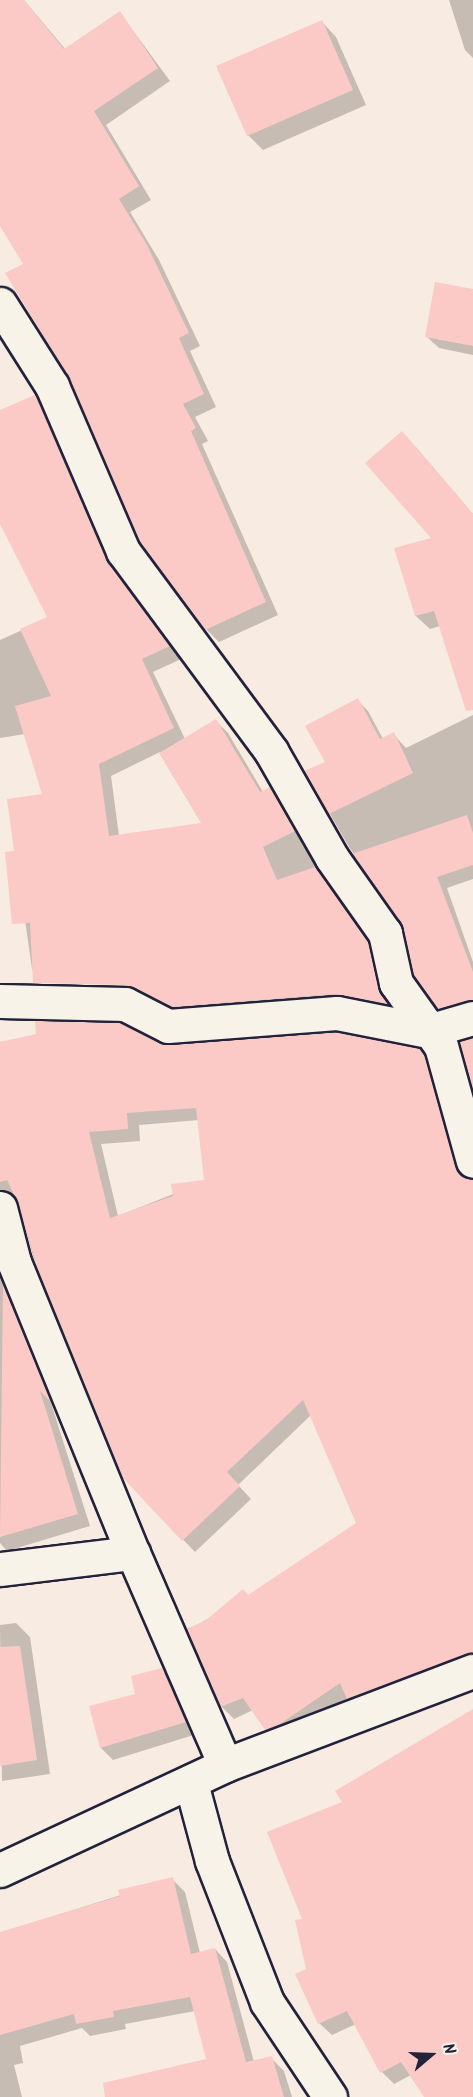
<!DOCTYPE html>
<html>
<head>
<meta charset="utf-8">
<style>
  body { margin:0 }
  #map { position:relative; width:473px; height:2097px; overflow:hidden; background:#f8ebe1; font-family:Kalam,sans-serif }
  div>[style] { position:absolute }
  .shadow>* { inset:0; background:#0003 }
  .building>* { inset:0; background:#fbcac7 }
  .roads { filter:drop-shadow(2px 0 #22223b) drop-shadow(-2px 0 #22223b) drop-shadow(0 2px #22223b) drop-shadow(0 -2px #22223b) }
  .street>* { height:33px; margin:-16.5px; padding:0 16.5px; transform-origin:16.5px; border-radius:16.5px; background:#f7f3e8 }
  span { translate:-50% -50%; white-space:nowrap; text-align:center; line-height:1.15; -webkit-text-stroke:6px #f7f3e8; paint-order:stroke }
  .north { position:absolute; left:401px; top:2025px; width:60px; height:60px; -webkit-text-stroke:4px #f7f3e8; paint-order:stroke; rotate:71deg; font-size:16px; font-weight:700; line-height:24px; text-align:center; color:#22223b }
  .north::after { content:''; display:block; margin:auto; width:21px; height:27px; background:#22223b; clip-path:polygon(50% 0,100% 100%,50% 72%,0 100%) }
</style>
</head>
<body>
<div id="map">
  <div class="shadow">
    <div style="clip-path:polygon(0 0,24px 0,66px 50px,120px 13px,170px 81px,106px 125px,151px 200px,130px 212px,159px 260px,200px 346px,190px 351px,216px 407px,195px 417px,208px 441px,202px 444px,278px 615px,219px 642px,206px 629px,25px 264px,0 223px)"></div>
    <div style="clip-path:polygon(449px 0,473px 0,473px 58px,465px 50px)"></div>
    <div style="clip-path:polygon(322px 22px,336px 37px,366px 105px,263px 150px,248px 135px)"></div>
    <div style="clip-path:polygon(473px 290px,473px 355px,439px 348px,427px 337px)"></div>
    <div style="clip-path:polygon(evenodd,35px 396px,47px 409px,118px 573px,181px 659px,153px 672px,185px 739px,216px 721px,228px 733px,263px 792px,270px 789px,282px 801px,328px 881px,379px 954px,398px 1015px,185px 1018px,129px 997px,118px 986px,131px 983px,44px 981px,32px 969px,8px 800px,43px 796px,25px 734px,0 738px,0 640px,49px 618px,0 521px,0 411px,35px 396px,160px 752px,203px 824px,119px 836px,111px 776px,160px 752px)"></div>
    <div style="clip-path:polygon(415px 446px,473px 514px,473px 669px,440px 626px,430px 629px,416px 616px,396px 549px,433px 538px)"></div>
    <div style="clip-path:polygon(357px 700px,368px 711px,383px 739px,393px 734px,406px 748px,473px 715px,473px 879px,447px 888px,473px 962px,473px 1012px,450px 1019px,439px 1008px,402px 922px,349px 847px,306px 772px,327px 763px)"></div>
    <div style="clip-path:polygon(evenodd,0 1044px,419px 1050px,432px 1062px,466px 1179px,473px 1180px,473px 1668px,360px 1710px,348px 1698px,278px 1741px,253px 1710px,234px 1719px,222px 1707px,188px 1630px,248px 1596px,357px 1524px,311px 1415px,238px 1485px,251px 1499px,195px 1552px,124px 1478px,33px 1256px,19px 1203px,0 1207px,0 1044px,199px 1120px,206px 1181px,118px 1216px,101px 1144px,140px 1141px,139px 1125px,199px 1120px)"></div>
    <div style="clip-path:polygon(0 1251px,60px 1410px,50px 1400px,90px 1526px,7px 1551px,0 1543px)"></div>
    <div style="clip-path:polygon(16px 1623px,30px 1637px,50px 1774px,2px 1781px,0 1625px)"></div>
    <div style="clip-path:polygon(162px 1670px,174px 1682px,197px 1734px,113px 1760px,101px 1748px,136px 1695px)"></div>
    <div style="clip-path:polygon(473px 1711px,473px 2097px,426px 2097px,411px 2075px,394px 2084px,382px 2072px,356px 2024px,332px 2035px,319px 2023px,307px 1970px,304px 1920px,344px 1803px)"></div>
    <div style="clip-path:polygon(172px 1879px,185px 1892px,200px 1953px,215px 1949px,227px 1962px,254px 2062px,271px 2058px,284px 2071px,292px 2097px,108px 2097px,208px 2061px,195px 2011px,125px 2024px,126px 2029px,90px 2036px,82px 2028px,20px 2046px,23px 2063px,14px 2065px,22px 2097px,0 2097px,0 1933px)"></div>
  </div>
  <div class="building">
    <div style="clip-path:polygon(0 0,24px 0,64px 49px,120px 11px,158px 68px,94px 111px,139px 186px,119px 199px,147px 245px,189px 333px,179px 338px,204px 394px,183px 404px,196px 428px,191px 431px,266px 602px,205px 630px,139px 542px,69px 378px,5px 273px,23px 264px,0 226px)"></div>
    <div style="clip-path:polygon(322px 20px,353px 90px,247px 136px,216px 66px)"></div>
    <div style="clip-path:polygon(435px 282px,473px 289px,473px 346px,425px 337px)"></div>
    <div style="clip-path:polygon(35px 395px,106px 559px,170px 646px,142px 659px,174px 728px,99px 764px,109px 836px,201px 823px,159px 753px,216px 719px,260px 792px,270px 787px,295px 831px,263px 847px,277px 880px,315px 867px,368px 941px,378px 987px,388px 1004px,336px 994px,172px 1007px,126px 985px,33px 983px,30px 923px,12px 924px,5px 852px,14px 851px,7px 799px,42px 794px,15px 706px,51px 696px,20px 629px,47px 617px,0 524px,0 410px)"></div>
    <div style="clip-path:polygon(402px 431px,473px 514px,473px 710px,466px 711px,434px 611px,415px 616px,394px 548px,431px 538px,365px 463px)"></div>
    <div style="clip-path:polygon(358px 698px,380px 739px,394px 732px,413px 773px,329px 814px,304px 771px,325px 762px,305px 726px)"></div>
    <div style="clip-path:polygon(467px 815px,473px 833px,473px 865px,437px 877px,473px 972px,473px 1000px,437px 1009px,413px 975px,401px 923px,352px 854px)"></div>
    <div style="clip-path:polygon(evenodd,35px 1021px,120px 1023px,169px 1045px,336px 1032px,420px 1048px,424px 1054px,455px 1166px,460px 1175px,473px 1179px,473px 1653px,347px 1699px,340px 1683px,280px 1724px,265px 1730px,243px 1698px,220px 1707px,186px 1629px,205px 1621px,243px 1589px,248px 1595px,356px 1523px,303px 1400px,227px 1472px,240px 1486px,182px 1541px,123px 1478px,39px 1273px,18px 1203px,7px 1180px,0 1182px,0 1042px,36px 1034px,35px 1021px,196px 1108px,204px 1180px,171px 1184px,173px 1196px,110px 1218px,89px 1132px,128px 1129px,127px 1113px,196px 1108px)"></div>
    <div style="clip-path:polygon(473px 1038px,473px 1091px,459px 1041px)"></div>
    <div style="clip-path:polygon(3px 1285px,52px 1403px,40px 1391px,78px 1514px,0 1537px)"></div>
    <div style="clip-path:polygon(20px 1646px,37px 1760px,0 1766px,0 1647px)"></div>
    <div style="clip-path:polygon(162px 1668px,186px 1722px,100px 1748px,89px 1706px,135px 1694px,131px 1676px)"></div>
    <div style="clip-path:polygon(473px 1709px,473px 2097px,424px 2097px,401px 2062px,380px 2073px,347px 2011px,318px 2024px,295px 1974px,306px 1969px,295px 1920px,302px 1919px,267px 1832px,342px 1802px,335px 1791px)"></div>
    <div style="clip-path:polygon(173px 1877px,191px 1954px,215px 1948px,246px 2062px,272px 2056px,284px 2097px,105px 2097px,103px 2083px,206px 2059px,190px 1997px,113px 2011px,114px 2017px,76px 2024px,74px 2014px,0 2035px,0 1932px,120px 1896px,118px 1890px)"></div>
  </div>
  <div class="roads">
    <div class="street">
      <div style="left:0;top:304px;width:97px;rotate:57.6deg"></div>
      <div style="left:52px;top:386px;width:180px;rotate:66.7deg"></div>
      <div style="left:123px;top:551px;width:249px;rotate:53.5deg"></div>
      <div style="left:271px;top:751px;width:123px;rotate:60.3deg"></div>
      <div style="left:332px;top:858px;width:92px;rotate:54.8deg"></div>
      <div style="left:385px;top:933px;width:51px;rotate:77.6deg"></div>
      <div style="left:396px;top:983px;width:77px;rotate:54.5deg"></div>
      <div style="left:441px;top:1046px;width:119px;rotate:74.5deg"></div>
      <div style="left:0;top:1001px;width:125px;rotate:1.4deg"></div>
      <div style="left:125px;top:1004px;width:48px;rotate:27.1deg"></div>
      <div style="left:168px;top:1026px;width:169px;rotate:-4.4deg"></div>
      <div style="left:337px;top:1013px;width:93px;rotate:11.2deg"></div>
      <div style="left:428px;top:1031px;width:47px;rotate:-16.1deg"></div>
      <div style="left:0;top:1208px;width:56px;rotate:75.5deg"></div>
      <div style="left:14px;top:1262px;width:314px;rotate:67.8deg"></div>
      <div style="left:133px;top:1553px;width:231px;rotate:66.5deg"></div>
      <div style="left:0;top:1569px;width:134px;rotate:-6.9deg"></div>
      <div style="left:191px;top:1783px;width:81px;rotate:74.9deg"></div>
      <div style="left:212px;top:1861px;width:151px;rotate:68.7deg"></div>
      <div style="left:267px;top:2002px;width:114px;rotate:56.4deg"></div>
      <div style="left:0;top:1870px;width:248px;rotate:-25deg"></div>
      <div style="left:225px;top:1765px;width:265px;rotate:-20.8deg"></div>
    </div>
  </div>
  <div class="north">N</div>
</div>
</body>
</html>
